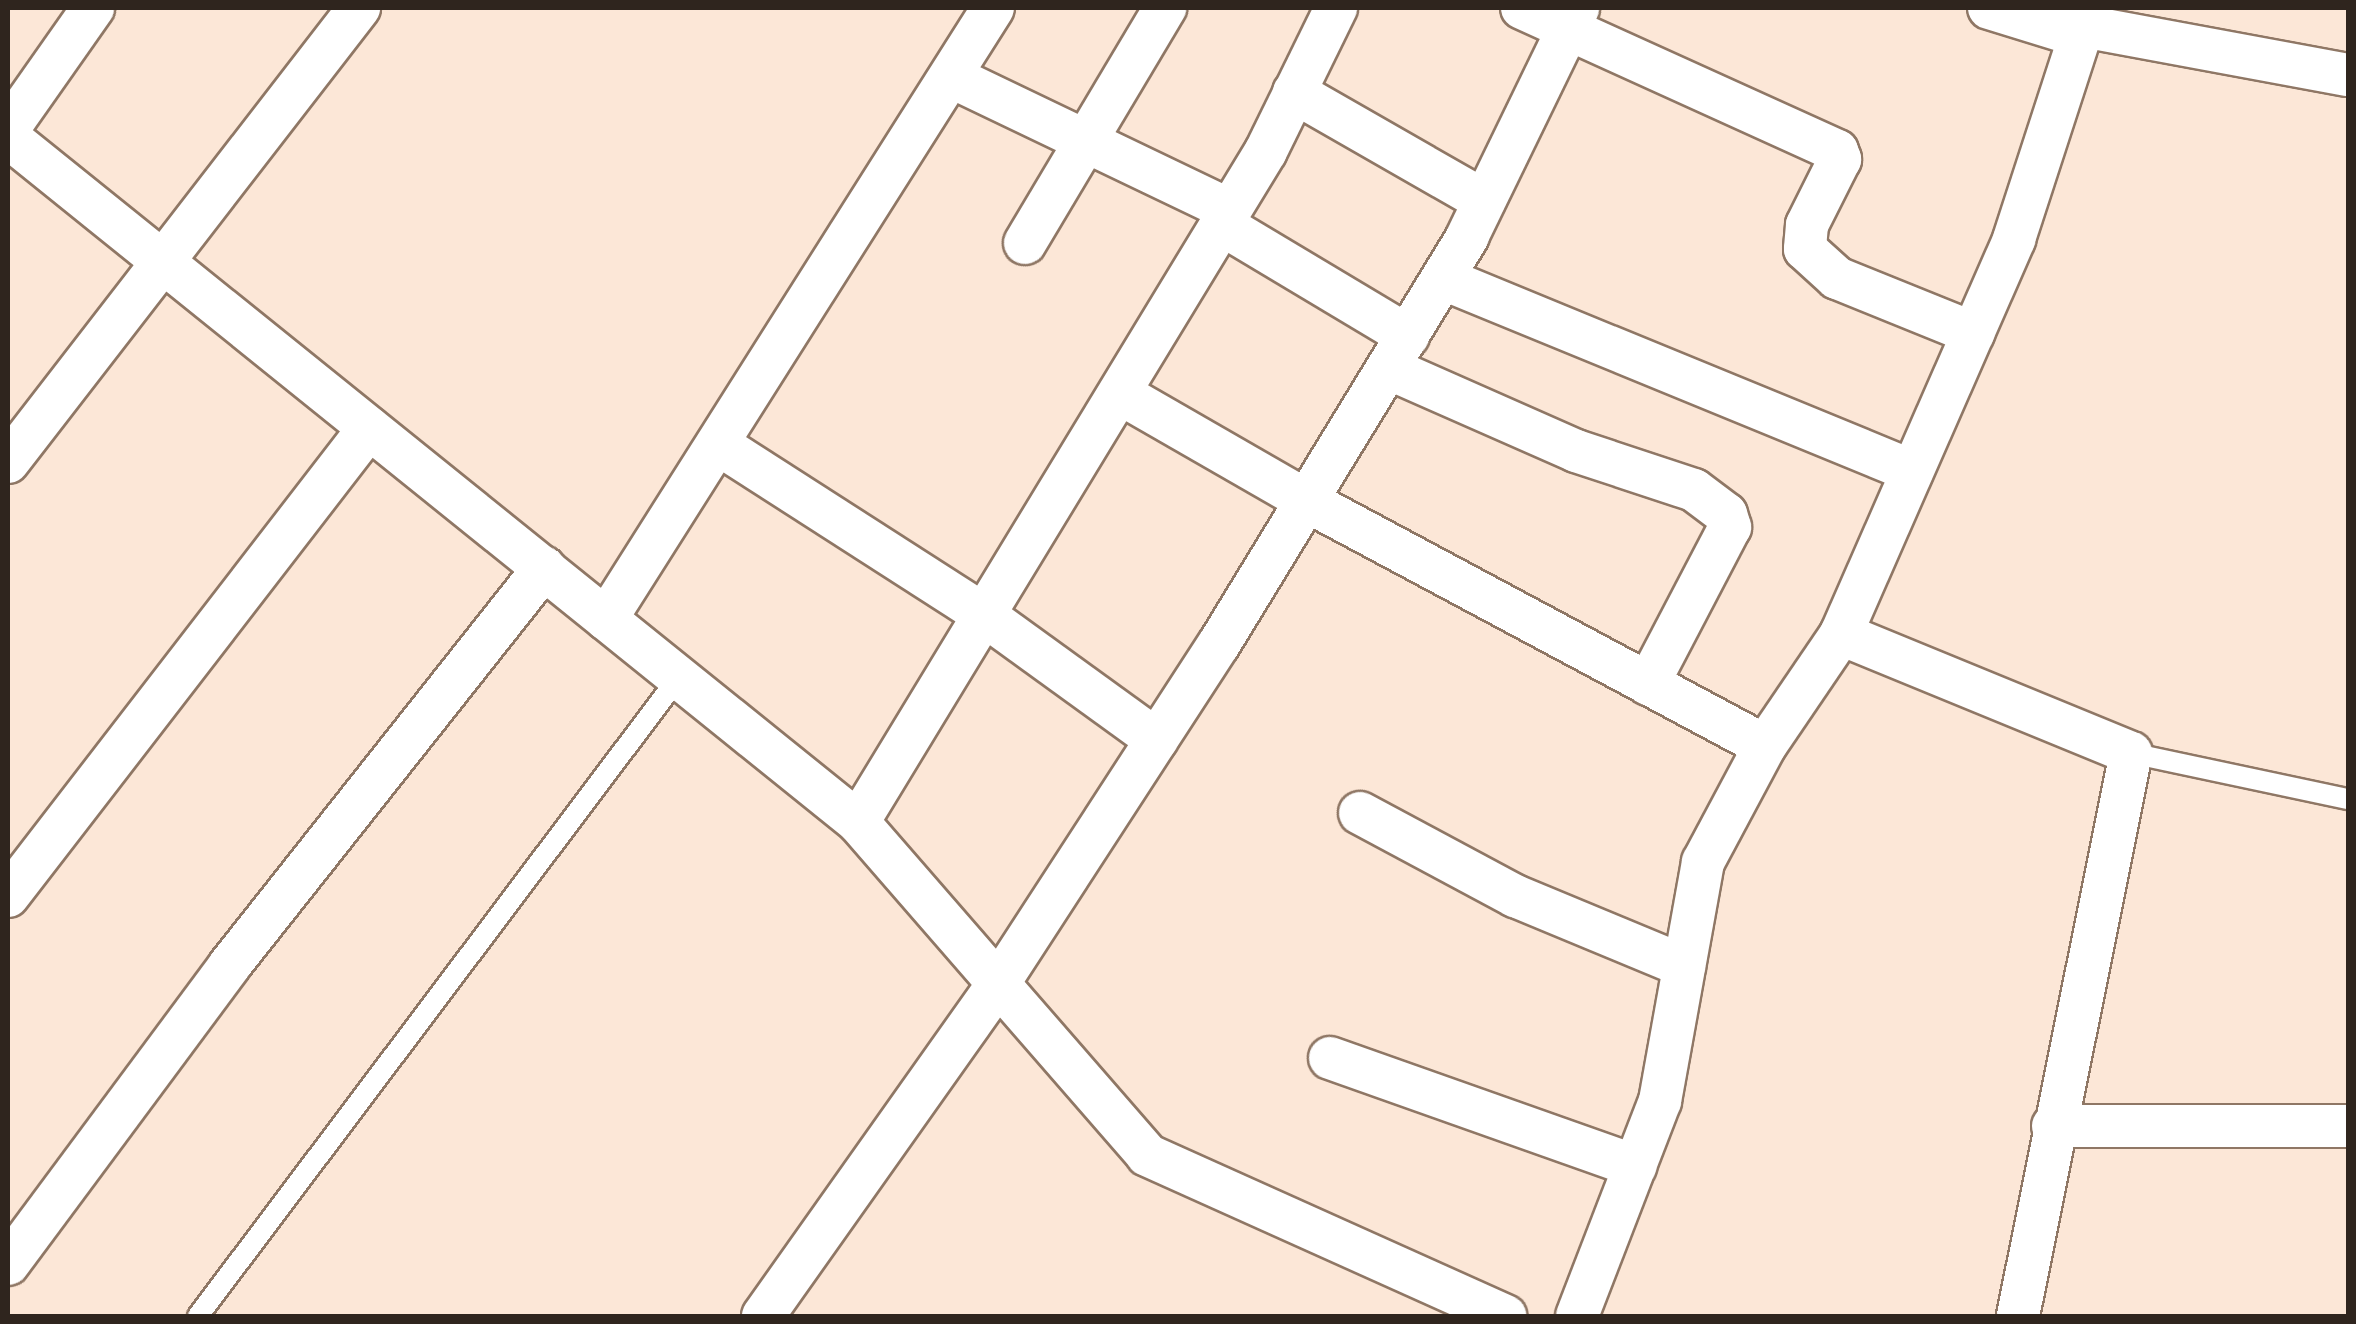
<!DOCTYPE html>
<html>
<head>
<meta charset="utf-8">
<style>
  body { margin:0 }
  #map { position:relative; width:2356px; height:1324px; overflow:hidden; background:#fce7d7; font-family:"Noto Sans",sans-serif }
  div>[style] { position:absolute }
  .roads { filter:drop-shadow(2px 0 #8f7765) drop-shadow(-2px 0 #8f7765) drop-shadow(0 2px #8f7765) drop-shadow(0 -2px #8f7765) }
  .lane>* { height:20px; margin:-10px; padding:0 10px; transform-origin:10px; border-radius:10px; background:#fff }
  .street>* { height:42px; margin:-21px; padding:0 21px; transform-origin:21px; border-radius:21px; background:#fff }
  span { translate:-50% -50%; white-space:nowrap; text-align:center; line-height:1.15; -webkit-text-stroke:9px #fff; paint-order:stroke }
  .frame { position:absolute; inset:0; border:10px solid #2f251e; pointer-events:none }
</style>
</head>
<body>
<div id="map">
  <div class="roads">
    <div class="lane">
      <div style="left:2131px;top:753px;width:222px;rotate:12deg"></div>
      <div style="left:198px;top:1316px;width:798px;rotate:-53.04deg"></div>
    </div>
    <div class="street">
      <div style="left:1522px;top:8px;width:346px;rotate:24.4deg"></div>
      <div style="left:1837px;top:151px;width:9px;rotate:69deg"></div>
      <div style="left:1840px;top:159px;width:74px;rotate:116.6deg"></div>
      <div style="left:1807px;top:225px;width:24px;rotate:95deg"></div>
      <div style="left:1805px;top:249px;width:43px;rotate:42.2deg"></div>
      <div style="left:1837px;top:278px;width:147px;rotate:22deg"></div>
      <div style="left:1989px;top:8px;width:95px;rotate:17.1deg"></div>
      <div style="left:2083px;top:26px;width:269px;rotate:10.5deg"></div>
      <div style="left:952px;top:77px;width:308px;rotate:25.6deg"></div>
      <div style="left:1294px;top:92px;width:219px;rotate:29.8deg"></div>
      <div style="left:8px;top:129px;width:148px;rotate:-54.9deg"></div>
      <div style="left:8px;top:137px;width:1092px;rotate:38.86deg"></div>
      <div style="left:858px;top:822px;width:441px;rotate:49deg"></div>
      <div style="left:1147px;top:1155px;width:393px;rotate:24.2deg"></div>
      <div style="left:1221px;top:224px;width:218px;rotate:30.9deg"></div>
      <div style="left:1025px;top:243px;width:274px;rotate:-59.2deg"></div>
      <div style="left:1444px;top:279px;width:506px;rotate:22.31deg"></div>
      <div style="left:1388px;top:368px;width:206px;rotate:23.8deg"></div>
      <div style="left:1576px;top:451px;width:124px;rotate:18.3deg"></div>
      <div style="left:1694px;top:490px;width:40px;rotate:37deg"></div>
      <div style="left:1726px;top:514px;width:14px;rotate:73deg"></div>
      <div style="left:1730px;top:527px;width:177px;rotate:117.6deg"></div>
      <div style="left:1121px;top:394px;width:215px;rotate:29.9deg"></div>
      <div style="left:1307px;top:501px;width:519px;rotate:28.14deg"></div>
      <div style="left:718px;top:444px;width:311px;rotate:32.7deg"></div>
      <div style="left:980px;top:612px;width:218px;rotate:35.9deg"></div>
      <div style="left:8px;top:462px;width:574px;rotate:-52.29deg"></div>
      <div style="left:606px;top:619px;width:723px;rotate:-57.65deg"></div>
      <div style="left:1841px;top:634px;width:313px;rotate:22.3deg"></div>
      <div style="left:2131px;top:753px;width:574px;rotate:101.35deg"></div>
      <div style="left:1360px;top:813px;width:176px;rotate:28.2deg"></div>
      <div style="left:1515px;top:896px;width:183px;rotate:22.5deg"></div>
      <div style="left:858px;top:822px;width:785px;rotate:-58.7deg"></div>
      <div style="left:1266px;top:151px;width:159px;rotate:-63.9deg"></div>
      <div style="left:8px;top:896px;width:591px;rotate:-52.35deg"></div>
      <div style="left:1330px;top:1058px;width:324px;rotate:19.5deg"></div>
      <div style="left:2053px;top:1126px;width:295px"></div>
      <div style="left:8px;top:1264px;width:371px;rotate:-53.4deg"></div>
      <div style="left:229px;top:966px;width:508px;rotate:-51.64deg"></div>
      <div style="left:763px;top:1316px;width:407px;rotate:-54.7deg"></div>
      <div style="left:998px;top:984px;width:406px;rotate:-57deg"></div>
      <div style="left:1219px;top:644px;width:477px;rotate:-58.6deg"></div>
      <div style="left:1467px;top:237px;width:254px;rotate:-64.1deg"></div>
      <div style="left:1577px;top:1316px;width:230px;rotate:-68.9deg"></div>
      <div style="left:1660px;top:1101px;width:243px;rotate:-79.8deg"></div>
      <div style="left:1703px;top:862px;width:132px;rotate:-61.9deg"></div>
      <div style="left:1765px;top:746px;width:135px;rotate:-55.8deg"></div>
      <div style="left:1841px;top:634px;width:431px;rotate:-66.3deg"></div>
      <div style="left:2014px;top:239px;width:243px;rotate:-72deg"></div>
    </div>
  </div>
  <div class="frame"></div>
</div>
</body>
</html>
